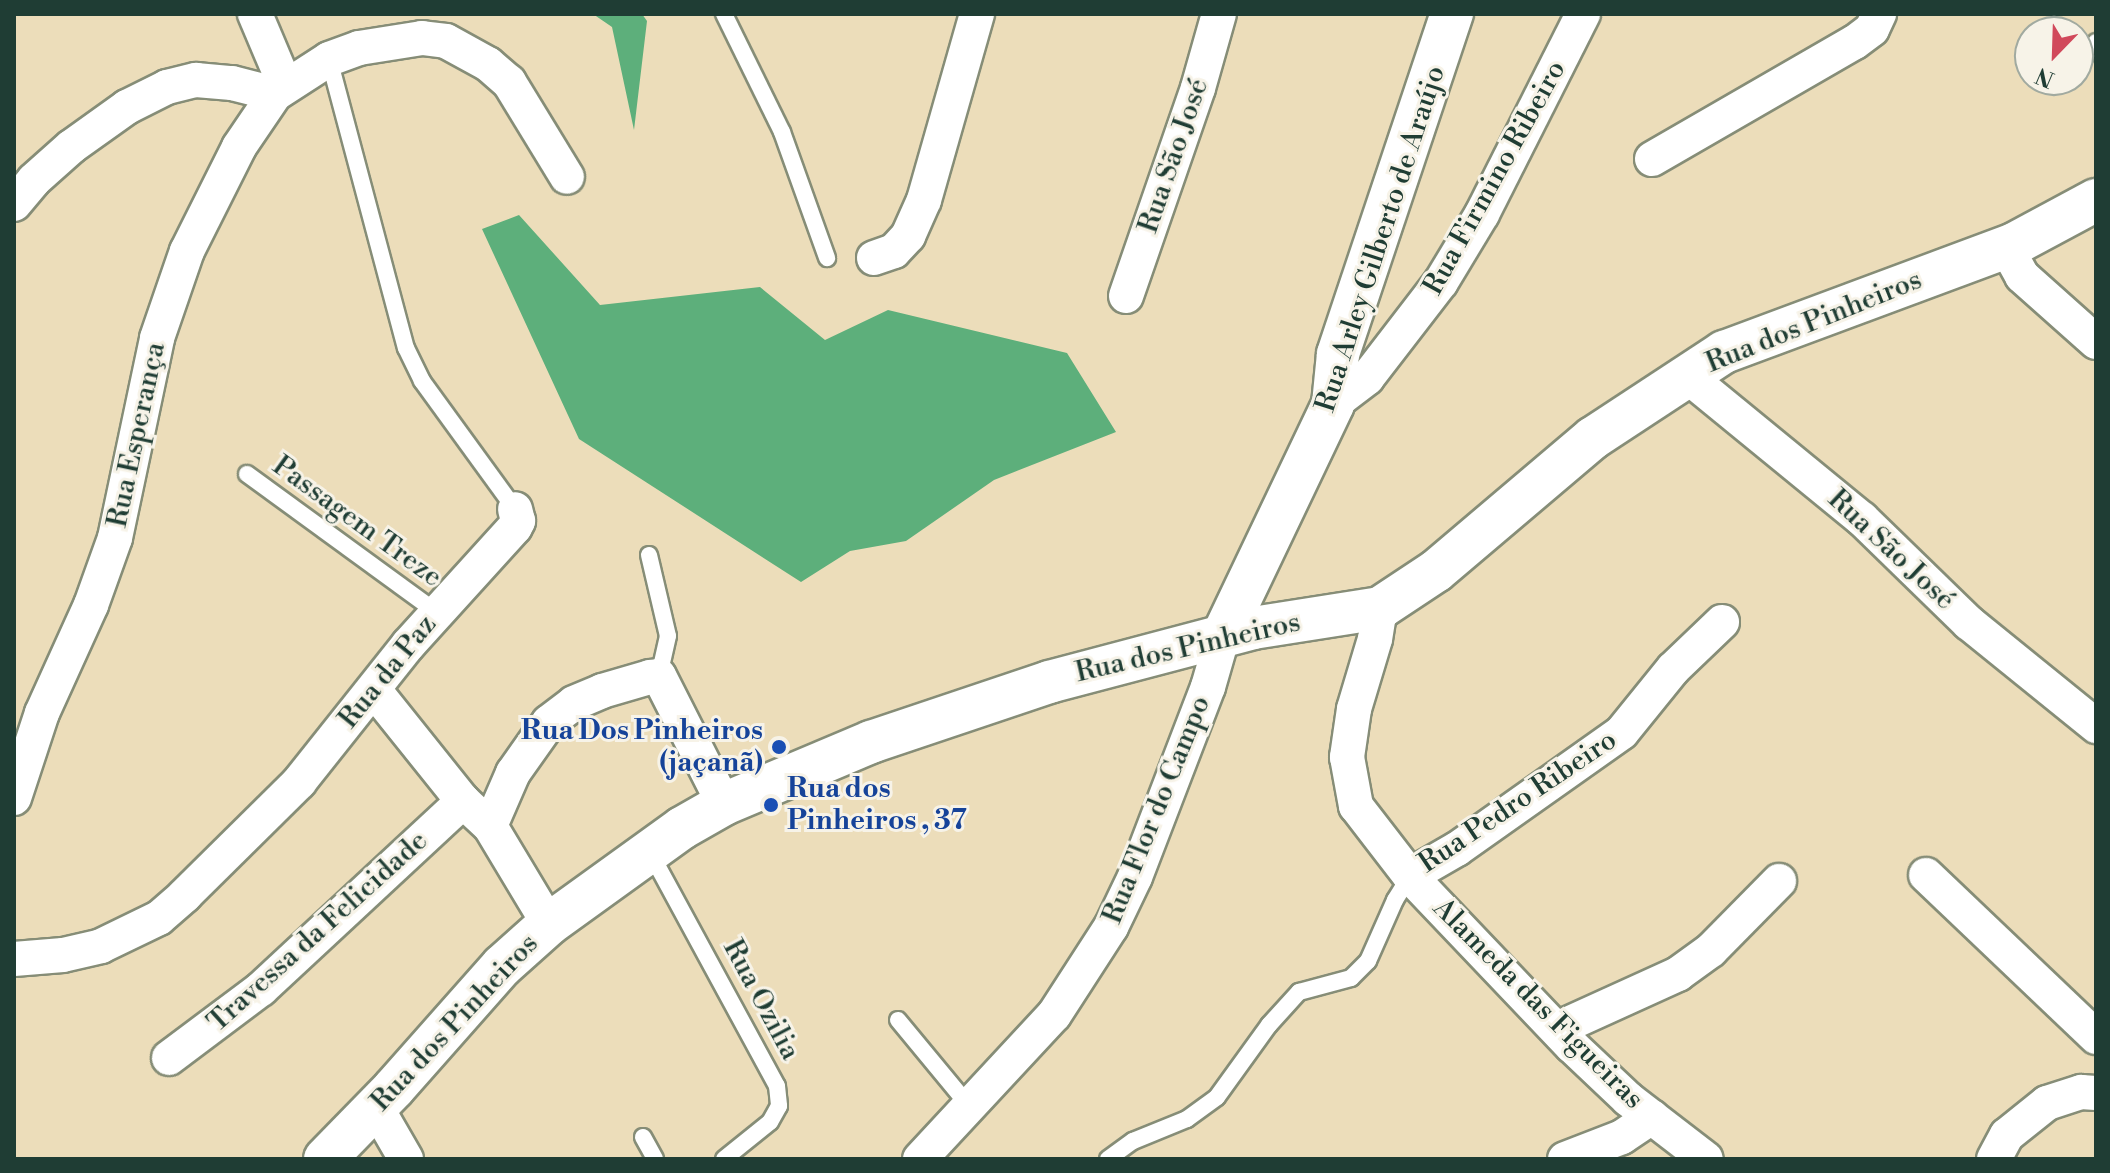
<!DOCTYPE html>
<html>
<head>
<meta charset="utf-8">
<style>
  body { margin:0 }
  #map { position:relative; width:2110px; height:1173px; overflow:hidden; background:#ecddba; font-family:"Libre Bodoni",serif }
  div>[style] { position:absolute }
  .forest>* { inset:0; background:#5daf7b }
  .roads { filter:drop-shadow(2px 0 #868d77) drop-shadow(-2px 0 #868d77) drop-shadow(0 2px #868d77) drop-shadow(0 -2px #868d77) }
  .service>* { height:16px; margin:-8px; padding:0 8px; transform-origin:8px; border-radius:8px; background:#fff }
  .minor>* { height:34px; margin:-17px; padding:0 17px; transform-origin:17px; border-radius:17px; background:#fff }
  .tertiary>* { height:42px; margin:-21px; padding:0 21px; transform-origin:21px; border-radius:21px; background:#fff }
  .dots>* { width:22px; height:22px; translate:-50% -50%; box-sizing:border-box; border:4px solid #f7f3e8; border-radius:50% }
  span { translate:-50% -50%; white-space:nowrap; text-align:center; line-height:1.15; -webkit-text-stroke:6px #f7f3e8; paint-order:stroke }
  .street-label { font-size:28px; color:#1f3d34 }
  .transit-label { font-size:28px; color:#164399; font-weight:700 }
  .right { translate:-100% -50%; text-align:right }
  .left { translate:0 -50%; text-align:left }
  .frame { position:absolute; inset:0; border:16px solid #1f3d34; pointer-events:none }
  .north { position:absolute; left:2014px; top:16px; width:80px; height:80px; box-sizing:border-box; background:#f7f3e8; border:2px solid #a1aaa0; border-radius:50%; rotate:203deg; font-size:22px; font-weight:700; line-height:32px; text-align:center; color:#1f3d34 }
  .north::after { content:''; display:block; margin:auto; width:28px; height:36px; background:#d1495b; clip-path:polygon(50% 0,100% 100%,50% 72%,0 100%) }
</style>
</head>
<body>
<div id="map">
  <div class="forest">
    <div style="clip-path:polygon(593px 14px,642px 14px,647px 21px,634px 130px,612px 27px)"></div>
    <div style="clip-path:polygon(519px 215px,600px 305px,760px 287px,825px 340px,888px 310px,1067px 353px,1116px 432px,994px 480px,906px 541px,850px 551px,801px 582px,579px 439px,482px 229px)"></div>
  </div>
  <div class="roads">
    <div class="service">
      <div style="left:724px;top:14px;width:131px;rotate:63.8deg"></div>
      <div style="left:782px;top:132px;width:134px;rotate:70.3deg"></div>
      <div style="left:329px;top:59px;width:299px;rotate:75.1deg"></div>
      <div style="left:406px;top:348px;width:37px;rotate:64deg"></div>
      <div style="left:422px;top:381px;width:158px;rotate:54deg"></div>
      <div style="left:2078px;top:65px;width:29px;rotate:-52deg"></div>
      <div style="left:247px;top:474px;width:234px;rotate:36.1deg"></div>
      <div style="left:649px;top:555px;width:83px;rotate:76.8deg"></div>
      <div style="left:668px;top:636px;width:41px;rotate:102.7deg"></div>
      <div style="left:651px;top:854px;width:264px;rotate:61.5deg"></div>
      <div style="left:777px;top:1086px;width:20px;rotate:84deg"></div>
      <div style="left:779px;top:1106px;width:18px;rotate:119deg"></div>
      <div style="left:770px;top:1122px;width:59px;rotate:141.2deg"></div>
      <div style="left:898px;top:1020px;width:113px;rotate:50.4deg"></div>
      <div style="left:643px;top:1137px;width:25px;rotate:61deg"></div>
      <div style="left:1108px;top:1159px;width:31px;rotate:-36deg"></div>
      <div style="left:1133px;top:1141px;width:58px;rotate:-22.2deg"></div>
      <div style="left:1187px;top:1119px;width:37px;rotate:-36deg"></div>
      <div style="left:1217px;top:1097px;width:89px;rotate:-54.2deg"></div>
      <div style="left:1269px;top:1025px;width:45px;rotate:-47.7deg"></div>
      <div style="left:1299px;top:992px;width:54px;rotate:-15.1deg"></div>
      <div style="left:1351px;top:978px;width:24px;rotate:-45deg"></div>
      <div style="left:1368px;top:961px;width:67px;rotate:-66.1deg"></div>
      <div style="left:1395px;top:900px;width:28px;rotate:-58deg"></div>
    </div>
    <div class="minor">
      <div style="left:255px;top:14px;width:77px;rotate:67.1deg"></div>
      <div style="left:1652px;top:159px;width:234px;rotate:-30deg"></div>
      <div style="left:1855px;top:42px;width:21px;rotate:-37deg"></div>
      <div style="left:1872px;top:29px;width:17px;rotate:-65deg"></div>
      <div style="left:14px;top:204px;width:31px;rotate:-50deg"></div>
      <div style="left:34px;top:180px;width:50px;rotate:-41.7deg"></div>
      <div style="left:71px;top:147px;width:69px;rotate:-35.5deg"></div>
      <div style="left:127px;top:107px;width:45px;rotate:-26.6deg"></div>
      <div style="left:167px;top:87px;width:30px;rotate:-14deg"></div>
      <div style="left:196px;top:80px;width:36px;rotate:5deg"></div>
      <div style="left:232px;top:83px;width:44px;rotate:14.3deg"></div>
      <div style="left:2006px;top:247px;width:33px;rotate:61deg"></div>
      <div style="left:2022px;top:276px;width:99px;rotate:41.7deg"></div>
      <div style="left:874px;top:258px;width:21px;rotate:-19deg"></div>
      <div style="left:894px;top:251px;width:21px;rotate:-47deg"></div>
      <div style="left:908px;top:236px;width:39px;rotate:-66deg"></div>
      <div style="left:924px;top:200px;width:193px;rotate:-74.1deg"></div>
      <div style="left:1126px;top:296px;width:220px;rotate:-70.9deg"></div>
      <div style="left:1198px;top:88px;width:77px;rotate:-74.2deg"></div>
      <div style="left:1686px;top:375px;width:227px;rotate:39.3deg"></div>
      <div style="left:1862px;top:519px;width:149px;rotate:44.2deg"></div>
      <div style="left:1969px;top:623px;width:164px;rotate:39deg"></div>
      <div style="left:1333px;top:404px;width:43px;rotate:-37.4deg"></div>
      <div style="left:1367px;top:378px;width:121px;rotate:-52.4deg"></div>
      <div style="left:1441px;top:282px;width:79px;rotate:-58.9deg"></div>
      <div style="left:1482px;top:214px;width:224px;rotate:-63.2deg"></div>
      <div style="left:1380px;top:608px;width:31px;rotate:99deg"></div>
      <div style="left:1375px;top:639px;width:73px;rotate:106.7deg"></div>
      <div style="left:1354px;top:709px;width:49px;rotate:98.3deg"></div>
      <div style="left:1347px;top:757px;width:50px;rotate:79.6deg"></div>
      <div style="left:1356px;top:806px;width:88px;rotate:52.4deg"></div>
      <div style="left:1410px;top:876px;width:235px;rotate:46.4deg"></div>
      <div style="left:1572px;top:1046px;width:77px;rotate:43.4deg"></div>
      <div style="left:1628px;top:1099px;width:98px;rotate:37.6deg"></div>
      <div style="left:374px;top:690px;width:142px;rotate:51.3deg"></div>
      <div style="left:463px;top:801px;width:37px;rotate:43deg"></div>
      <div style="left:490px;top:826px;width:114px;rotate:59deg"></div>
      <div style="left:14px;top:798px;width:89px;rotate:-71.8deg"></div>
      <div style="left:42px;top:713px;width:119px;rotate:-65.6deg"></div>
      <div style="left:91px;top:605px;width:71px;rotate:-70.3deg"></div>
      <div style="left:115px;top:538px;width:204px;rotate:-78.1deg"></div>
      <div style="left:157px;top:338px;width:92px;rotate:-71deg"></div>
      <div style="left:187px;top:251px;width:116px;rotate:-63.4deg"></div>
      <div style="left:239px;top:147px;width:64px;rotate:-55.8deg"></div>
      <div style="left:275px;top:94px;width:64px;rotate:-32.9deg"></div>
      <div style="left:329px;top:59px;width:32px;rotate:-20deg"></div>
      <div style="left:359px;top:48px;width:64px;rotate:-9deg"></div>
      <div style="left:422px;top:38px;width:24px;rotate:7deg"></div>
      <div style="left:446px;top:41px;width:48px;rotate:28.7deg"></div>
      <div style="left:488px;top:64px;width:28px;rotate:41deg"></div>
      <div style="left:509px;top:82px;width:111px;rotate:58.6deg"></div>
      <div style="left:490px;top:826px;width:58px;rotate:-66.5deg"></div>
      <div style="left:513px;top:773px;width:62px;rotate:-54.8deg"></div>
      <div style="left:549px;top:722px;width:31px;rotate:-37deg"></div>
      <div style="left:574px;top:703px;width:30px;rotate:-23deg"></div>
      <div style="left:602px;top:691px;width:50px;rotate:-16.3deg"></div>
      <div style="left:650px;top:677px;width:9px;rotate:-6deg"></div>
      <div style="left:659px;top:676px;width:144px;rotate:63.1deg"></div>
      <div style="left:1926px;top:875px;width:235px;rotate:43.6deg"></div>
      <div style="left:1410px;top:876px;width:54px;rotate:-29.9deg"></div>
      <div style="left:1457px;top:849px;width:202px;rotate:-35.3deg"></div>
      <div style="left:1622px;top:732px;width:81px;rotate:-51deg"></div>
      <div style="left:1673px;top:669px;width:68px;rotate:-43.8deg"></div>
      <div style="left:14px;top:959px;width:49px;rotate:-4.7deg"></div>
      <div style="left:63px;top:955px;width:39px;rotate:-13deg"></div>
      <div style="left:101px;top:946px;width:64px;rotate:-25.8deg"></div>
      <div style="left:159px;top:918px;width:35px;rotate:-41deg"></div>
      <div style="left:185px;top:895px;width:161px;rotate:-44.7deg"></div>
      <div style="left:299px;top:782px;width:175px;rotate:-51.5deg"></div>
      <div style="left:408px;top:645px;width:159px;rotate:-47.8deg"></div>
      <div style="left:515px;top:527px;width:7px;rotate:-63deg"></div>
      <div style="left:518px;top:521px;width:12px;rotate:-104deg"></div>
      <div style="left:1557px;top:1029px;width:133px;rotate:-24.4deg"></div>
      <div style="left:1678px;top:974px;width:41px;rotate:-36deg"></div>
      <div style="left:1711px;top:950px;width:97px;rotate:-45.4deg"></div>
      <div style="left:169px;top:1058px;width:115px;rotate:-36.9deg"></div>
      <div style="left:261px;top:989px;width:276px;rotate:-42.9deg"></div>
      <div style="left:376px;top:1107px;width:60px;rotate:60deg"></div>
      <div style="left:920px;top:1159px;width:197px;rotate:-47.1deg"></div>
      <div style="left:1054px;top:1015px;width:105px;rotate:-57.1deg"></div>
      <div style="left:1111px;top:927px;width:55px;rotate:-64.4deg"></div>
      <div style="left:1135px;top:877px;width:204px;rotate:-69deg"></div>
      <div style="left:1208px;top:687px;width:54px;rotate:-73.9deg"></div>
      <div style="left:1565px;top:1159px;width:61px;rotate:-21.1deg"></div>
      <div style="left:1622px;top:1137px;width:36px;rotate:-34deg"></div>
      <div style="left:1994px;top:1159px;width:27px;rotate:-62deg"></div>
      <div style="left:2007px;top:1135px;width:51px;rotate:-38.7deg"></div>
      <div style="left:2047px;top:1103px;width:36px;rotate:-18deg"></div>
      <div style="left:2081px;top:1092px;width:15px;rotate:4deg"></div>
    </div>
    <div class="tertiary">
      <div style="left:1223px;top:635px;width:256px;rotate:-64.5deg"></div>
      <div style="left:1333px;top:404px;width:50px;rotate:-84.3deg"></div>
      <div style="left:1338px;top:354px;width:359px;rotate:-71.5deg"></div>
      <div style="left:325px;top:1159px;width:99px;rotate:-45.8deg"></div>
      <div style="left:394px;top:1088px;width:163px;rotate:-48.5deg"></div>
      <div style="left:502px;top:966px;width:63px;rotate:-41.8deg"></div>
      <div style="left:549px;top:924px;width:164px;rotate:-35.8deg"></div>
      <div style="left:682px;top:828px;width:48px;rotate:-29.7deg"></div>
      <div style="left:724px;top:804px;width:160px;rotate:-22.9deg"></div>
      <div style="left:871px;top:742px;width:188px;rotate:-18.6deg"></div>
      <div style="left:1049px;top:682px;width:211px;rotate:-14.8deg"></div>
      <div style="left:1253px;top:628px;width:129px;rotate:-8.9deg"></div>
      <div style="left:1380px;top:608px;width:67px;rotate:-33.5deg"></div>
      <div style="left:1436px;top:571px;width:206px;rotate:-40.3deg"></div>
      <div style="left:1593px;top:438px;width:157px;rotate:-33.3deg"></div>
      <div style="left:1724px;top:352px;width:309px;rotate:-20.4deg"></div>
      <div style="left:2014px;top:244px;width:93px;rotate:-28.2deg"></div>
    </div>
  </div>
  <div class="dots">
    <div style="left:779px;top:747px;background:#1a4fb4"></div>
    <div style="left:771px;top:805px;background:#1a4fb4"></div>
  </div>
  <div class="street-label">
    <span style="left:1174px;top:156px;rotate:-71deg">Rua São José</span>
    <span style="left:1495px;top:178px;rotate:-61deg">Rua Firmino Ribeiro</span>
    <span style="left:1381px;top:239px;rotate:-72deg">Rua Arley Gilberto de Araújo</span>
    <span style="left:1814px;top:322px;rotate:-22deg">Rua dos Pinheiros</span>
    <span style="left:137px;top:435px;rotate:-78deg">Rua Esperança</span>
    <span style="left:357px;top:522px;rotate:36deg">Passagem Treze</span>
    <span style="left:1891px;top:550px;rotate:43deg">Rua São José</span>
    <span style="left:1188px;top:648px;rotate:-13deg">Rua dos Pinheiros</span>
    <span style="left:388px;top:672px;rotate:-51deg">Rua da Paz</span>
    <span style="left:1518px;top:802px;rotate:-34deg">Rua Pedro Ribeiro</span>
    <span style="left:1157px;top:810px;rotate:-68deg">Rua Flor do Campo</span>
    <span style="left:318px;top:932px;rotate:-42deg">Travessa da Felicidade</span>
    <span style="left:761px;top:1000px;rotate:62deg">Rua Ozilia</span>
    <span style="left:1538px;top:1004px;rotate:45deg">Alameda das Figueiras</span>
    <span style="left:455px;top:1023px;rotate:-47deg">Rua dos Pinheiros</span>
  </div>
  <div class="transit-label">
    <span class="right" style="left:763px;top:747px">Rua Dos Pinheiros<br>(jaçanã)</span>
    <span class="left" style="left:787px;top:805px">Rua dos<br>Pinheiros , 37</span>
  </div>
  <div class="frame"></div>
  <div class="north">N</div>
</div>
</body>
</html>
